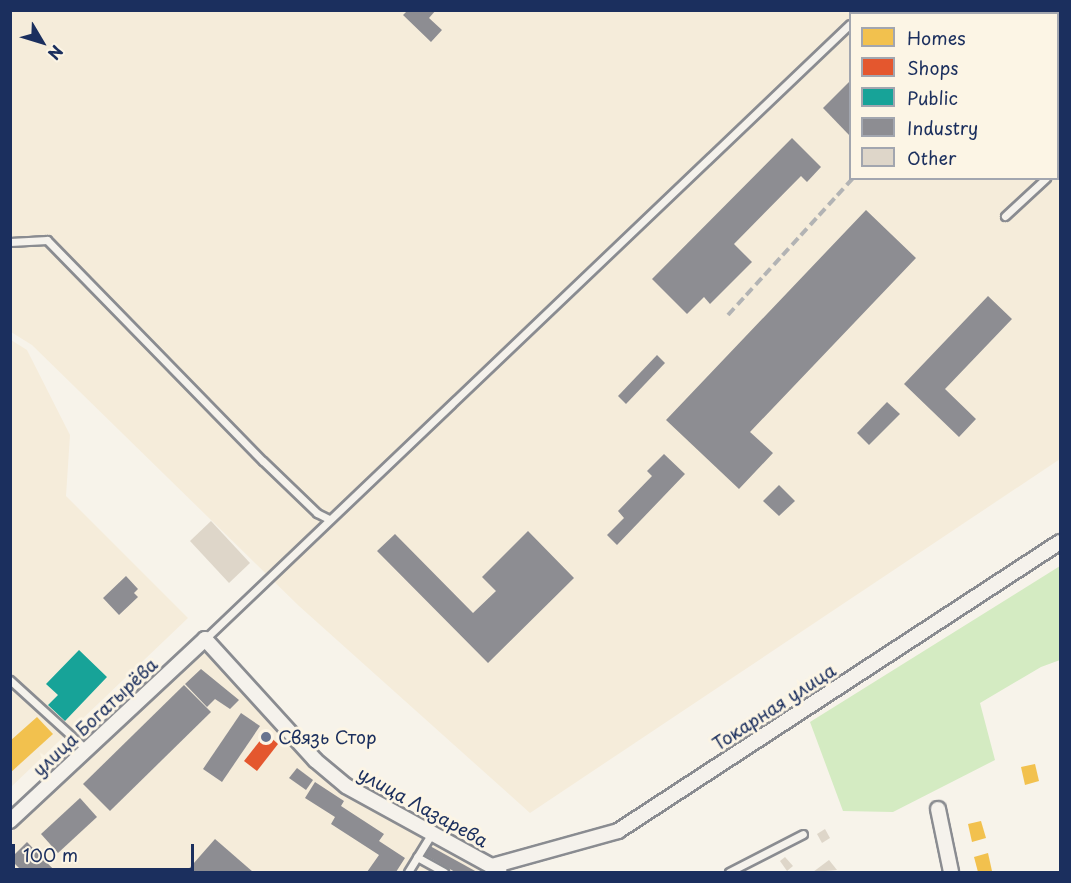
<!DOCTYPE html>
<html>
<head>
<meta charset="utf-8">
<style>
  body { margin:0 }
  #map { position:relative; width:1071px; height:883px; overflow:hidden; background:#f7f3ea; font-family:"Playpen Sans",sans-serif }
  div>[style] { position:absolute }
  .built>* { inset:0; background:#f5ecda }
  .green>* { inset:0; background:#d4ebc2 }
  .homes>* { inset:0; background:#f2c14e }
  .shops>* { inset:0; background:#e4572e }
  .public>* { inset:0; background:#17a398 }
  .industry>* { inset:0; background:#8d8d92 }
  .building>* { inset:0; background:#ded6c9 }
  .roads { filter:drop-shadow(2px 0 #8a8c91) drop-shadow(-2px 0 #8a8c91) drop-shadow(0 2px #8a8c91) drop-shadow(0 -2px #8a8c91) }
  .lane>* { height:7px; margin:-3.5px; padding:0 3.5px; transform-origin:3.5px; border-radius:3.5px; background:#f5f2ec }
  .street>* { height:14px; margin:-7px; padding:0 7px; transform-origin:7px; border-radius:7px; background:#f5f2ec }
  .rail>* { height:4px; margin-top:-2px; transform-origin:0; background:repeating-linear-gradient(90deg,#b2b3b4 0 9px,transparent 0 13.5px) }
  .dots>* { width:16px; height:16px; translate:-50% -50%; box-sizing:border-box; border:3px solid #fcf5e5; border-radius:50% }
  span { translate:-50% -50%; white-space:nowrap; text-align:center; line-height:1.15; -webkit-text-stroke:6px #fcf5e5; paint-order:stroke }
  .street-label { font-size:18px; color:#1b2f5e }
  .poi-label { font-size:18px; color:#1b2f5e }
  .left { translate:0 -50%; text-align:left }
  .frame { position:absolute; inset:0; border:12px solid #1b2f5e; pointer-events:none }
  .legend { position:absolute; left:849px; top:12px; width:210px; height:168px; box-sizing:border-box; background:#fcf5e5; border:2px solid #a2a6af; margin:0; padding:8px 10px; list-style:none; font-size:18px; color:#1b2f5e }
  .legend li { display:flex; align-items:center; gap:12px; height:30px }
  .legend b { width:30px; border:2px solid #a2a6af }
  .north { position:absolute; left:12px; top:12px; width:60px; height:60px; -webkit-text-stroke:4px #fcf5e5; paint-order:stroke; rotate:128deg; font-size:16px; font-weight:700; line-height:24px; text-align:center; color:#1b2f5e }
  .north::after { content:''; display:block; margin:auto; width:21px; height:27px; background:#1b2f5e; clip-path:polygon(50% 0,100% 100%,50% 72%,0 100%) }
  .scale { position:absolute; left:12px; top:844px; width:182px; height:27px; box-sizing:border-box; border:3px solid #1b2f5e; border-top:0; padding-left:8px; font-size:18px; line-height:21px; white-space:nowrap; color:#1b2f5e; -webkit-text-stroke:4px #fcf5e5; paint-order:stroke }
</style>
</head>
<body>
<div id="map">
  <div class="built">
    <div style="clip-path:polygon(evenodd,10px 11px,1060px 11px,1060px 459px,530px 813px,299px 606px,32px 345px,11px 332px,10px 11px,850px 14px,1058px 14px,1058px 178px,850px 178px,850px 14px)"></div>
    <div style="clip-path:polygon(11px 340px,27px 350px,70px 435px,66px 496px,188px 618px,11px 787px)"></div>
    <div style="clip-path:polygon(204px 648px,311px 764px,341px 789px,482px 872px,11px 872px,11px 832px)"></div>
  </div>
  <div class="green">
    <div style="clip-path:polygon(1060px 566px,1060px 660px,1041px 667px,980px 703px,995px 760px,893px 812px,843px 811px,810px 722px)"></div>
  </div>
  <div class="homes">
    <div style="clip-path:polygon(37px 717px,53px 734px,10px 773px,10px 741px)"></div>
    <div style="clip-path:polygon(1035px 764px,1039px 781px,1025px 785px,1021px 767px)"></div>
    <div style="clip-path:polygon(981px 821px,986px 838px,972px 842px,968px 824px)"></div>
    <div style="clip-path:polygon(988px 853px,992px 871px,978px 872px,974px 857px)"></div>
  </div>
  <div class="shops">
    <div style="clip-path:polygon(266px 733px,278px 744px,257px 771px,244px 761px)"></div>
  </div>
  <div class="public">
    <div style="clip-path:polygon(79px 650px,107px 677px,65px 721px,48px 705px,58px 695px,46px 684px)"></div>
  </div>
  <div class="industry">
    <div style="clip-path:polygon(408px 10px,436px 10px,429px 18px,442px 30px,431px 42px,403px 15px)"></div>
    <div style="clip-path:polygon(922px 10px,952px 10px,955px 14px,919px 14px)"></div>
    <div style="clip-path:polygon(850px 81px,850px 136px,823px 108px)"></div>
    <div style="clip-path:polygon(792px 138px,821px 167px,807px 182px,801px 176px,734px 244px,752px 262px,710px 304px,704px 297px,687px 314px,652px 279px)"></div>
    <div style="clip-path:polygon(866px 210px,916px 258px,750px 432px,773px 453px,739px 489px,666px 420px)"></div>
    <div style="clip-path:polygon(988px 296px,1012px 319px,945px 389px,976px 419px,959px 437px,904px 384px)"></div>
    <div style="clip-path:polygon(657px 355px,665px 363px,626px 404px,618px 396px)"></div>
    <div style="clip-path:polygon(887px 402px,900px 414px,869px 445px,857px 433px)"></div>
    <div style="clip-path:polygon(664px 454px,685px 474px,617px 545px,607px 535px,624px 518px,618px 511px,652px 476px,647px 471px)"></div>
    <div style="clip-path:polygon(779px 485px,795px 501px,779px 516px,763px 501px)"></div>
    <div style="clip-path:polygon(528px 531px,574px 578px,488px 663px,377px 551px,395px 534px,473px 613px,496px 591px,482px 577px)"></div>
    <div style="clip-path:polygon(126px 576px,138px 589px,134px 593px,138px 597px,119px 615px,103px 598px)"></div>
    <div style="clip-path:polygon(201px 669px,239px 700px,230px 709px,215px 699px,207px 707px,185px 684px)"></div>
    <div style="clip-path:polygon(184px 685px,211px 712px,110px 811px,83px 784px)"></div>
    <div style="clip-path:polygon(241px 713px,260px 726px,222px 782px,203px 769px)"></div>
    <div style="clip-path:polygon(297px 768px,313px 780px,306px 790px,289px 778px)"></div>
    <div style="clip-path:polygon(315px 782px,344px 801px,341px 806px,384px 834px,379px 841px,405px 858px,396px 872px,367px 872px,379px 855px,331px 824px,335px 817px,305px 798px)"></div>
    <div style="clip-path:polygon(80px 798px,97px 817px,58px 853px,41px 834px)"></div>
    <div style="clip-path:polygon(215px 839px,253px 872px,186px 872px)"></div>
    <div style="clip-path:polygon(27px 842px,56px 872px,23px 872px,10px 859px)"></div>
    <div style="clip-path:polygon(430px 846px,477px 872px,455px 872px,425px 855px)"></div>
  </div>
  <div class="building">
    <div style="clip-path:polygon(211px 521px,250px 563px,229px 583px,190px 541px)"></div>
    <div style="clip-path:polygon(825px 829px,830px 838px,822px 843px,817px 834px)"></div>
    <div style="clip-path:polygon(785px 857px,793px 866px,787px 871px,780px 861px)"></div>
    <div style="clip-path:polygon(829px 860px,837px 870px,813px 872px)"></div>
  </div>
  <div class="roads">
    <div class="lane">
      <div style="left:1015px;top:10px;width:5px;rotate:53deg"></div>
      <div style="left:861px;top:14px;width:5px;rotate:-53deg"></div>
      <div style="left:1058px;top:59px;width:4px;rotate:56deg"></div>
      <div style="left:1058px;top:167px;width:4px;rotate:-56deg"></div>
      <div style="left:1005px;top:216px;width:56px;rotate:-42.8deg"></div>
      <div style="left:10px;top:242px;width:37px;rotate:-3deg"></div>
      <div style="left:47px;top:240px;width:309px;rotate:45.7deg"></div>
      <div style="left:263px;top:461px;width:75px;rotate:43.9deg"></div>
      <div style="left:317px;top:513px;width:13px;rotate:27deg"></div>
      <div style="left:205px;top:639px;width:891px;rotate:-43.64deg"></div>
      <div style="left:10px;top:680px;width:104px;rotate:42.3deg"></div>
      <div style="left:417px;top:857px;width:31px;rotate:29deg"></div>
      <div style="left:408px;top:872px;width:46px;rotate:-58.4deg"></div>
      <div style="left:729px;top:872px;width:83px;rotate:-27.2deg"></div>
    </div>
    <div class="street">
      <div style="left:938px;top:809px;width:64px;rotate:78.3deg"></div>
      <div style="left:10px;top:821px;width:267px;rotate:-43deg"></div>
      <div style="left:205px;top:639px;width:164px;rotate:47.7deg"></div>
      <div style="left:315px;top:760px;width:40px;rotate:40deg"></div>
      <div style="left:346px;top:786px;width:175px;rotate:28.8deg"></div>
      <div style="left:492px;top:866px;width:131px;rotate:-15.5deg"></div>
      <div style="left:618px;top:831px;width:528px;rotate:-33.18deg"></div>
    </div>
  </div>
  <div class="rail">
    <div style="left:1014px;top:14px;width:5px;rotate:-53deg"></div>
    <div style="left:728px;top:315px;width:185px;rotate:-47.6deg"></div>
  </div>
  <div class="dots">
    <div style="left:266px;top:737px;background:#68748f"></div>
  </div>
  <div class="street-label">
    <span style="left:774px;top:707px;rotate:-33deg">Токарная улица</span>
    <span style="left:95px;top:717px;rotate:-43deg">улица Богатырёва</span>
    <span style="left:423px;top:807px;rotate:29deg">улица Лазарева</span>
  </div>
  <div class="poi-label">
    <span class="left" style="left:278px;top:737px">Связь Стор</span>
  </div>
  <div class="frame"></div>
  <ul class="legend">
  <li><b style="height:16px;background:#f2c14e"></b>Homes</li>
  <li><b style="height:16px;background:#e4572e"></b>Shops</li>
  <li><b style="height:16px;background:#17a398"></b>Public</li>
  <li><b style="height:16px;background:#8d8d92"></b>Industry</li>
  <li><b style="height:16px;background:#ded6c9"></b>Other</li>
  </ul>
  <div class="north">N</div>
  <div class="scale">100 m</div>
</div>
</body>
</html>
